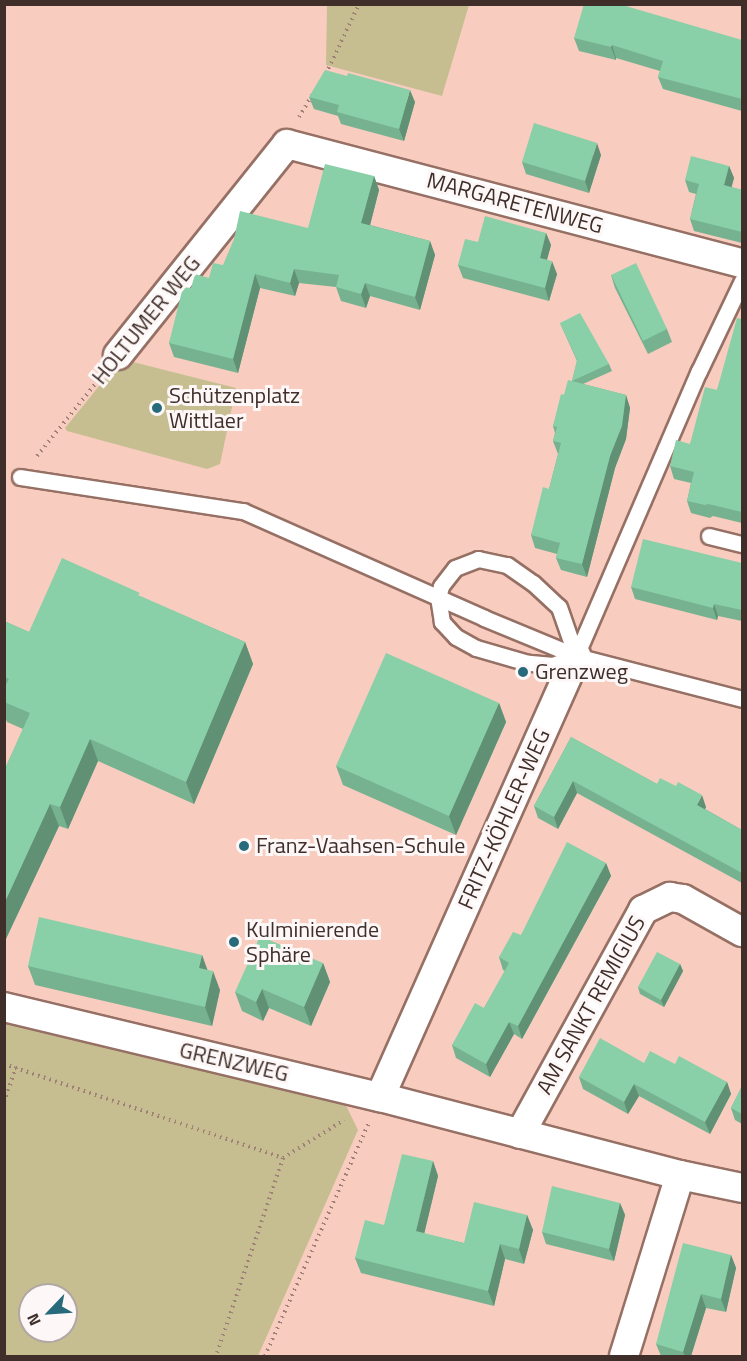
<!DOCTYPE html>
<html>
<head>
<meta charset="utf-8">
<style>
  body { margin:0 }
  #map { position:relative; width:747px; height:1361px; overflow:hidden; background:#f8cdbf; font-family:"Titillium Web",sans-serif }
  div>[style] { position:absolute }
  .green>* { inset:0; background:#c6be91 }
  .path>* { height:4px; margin-top:-2px; transform-origin:0; background:repeating-linear-gradient(90deg,#9f8077 0 1.5px,transparent 0 6px) }
  .roads { filter:drop-shadow(2px 0 #967064) drop-shadow(-2px 0 #967064) drop-shadow(0 2px #967064) drop-shadow(0 -2px #967064) }
  .lane>* { height:15px; margin:-7.5px; padding:0 7.5px; transform-origin:7.5px; border-radius:7.5px; background:#fff }
  .street>* { height:28px; margin:-14px; padding:0 14px; transform-origin:14px; border-radius:14px; background:#fff }
  .wall>* { inset:0; background:#76b290 }
  .shaded-wall>* { inset:0; background:#609175 }
  .building>* { inset:0; background:#89cfa7 }
  .dots>* { width:16px; height:16px; translate:-50% -50%; box-sizing:border-box; border:3px solid #fdf8f7; border-radius:50% }
  span { translate:-50% -50%; white-space:nowrap; text-align:center; line-height:1.15; -webkit-text-stroke:6px #fdf8f7; paint-order:stroke }
  .street-label { font-size:22px; color:#3f2e29 }
  .poi-label { font-size:22px; color:#3f2e29 }
  .left { translate:0 -50%; text-align:left }
  .frame { position:absolute; inset:0; border:6px solid #3f2e29; pointer-events:none }
  .north { position:absolute; left:18px; top:1283px; width:60px; height:60px; box-sizing:border-box; background:#fdf8f7; border:2px solid #b1a7a5; border-radius:50%; rotate:245deg; font-size:16px; font-weight:700; line-height:24px; text-align:center; color:#3f2e29 }
  .north::after { content:''; display:block; margin:auto; width:21px; height:27px; background:#276a7c; clip-path:polygon(50% 0,100% 100%,50% 72%,0 100%) }
</style>
</head>
<body>
<div id="map">
  <div class="green">
    <div style="clip-path:polygon(327px 5px,469px 5px,442px 96px,326px 65px)"></div>
    <div style="clip-path:polygon(121px 359px,236px 388px,220px 464px,207px 469px,67px 431px,65px 428px)"></div>
    <div style="clip-path:polygon(evenodd,5px 1012px,339px 1091px,358px 1130px,258px 1356px,5px 1356px,5px 1012px,30px 1295px,66px 1295px,66px 1331px,30px 1331px,30px 1295px)"></div>
  </div>
  <div class="path">
    <div style="left:326px;top:74px;width:77px;rotate:-64.8deg"></div>
    <div style="left:299px;top:117px;width:26px;rotate:-59deg"></div>
    <div style="left:37px;top:456px;width:100px;rotate:-51.1deg"></div>
    <div style="left:4px;top:1064px;width:294px;rotate:18.6deg"></div>
    <div style="left:283px;top:1158px;width:209px;rotate:108.7deg"></div>
    <div style="left:4px;top:1102px;width:37px;rotate:-71deg"></div>
    <div style="left:283px;top:1158px;width:72px;rotate:-31.9deg"></div>
    <div style="left:265px;top:1356px;width:256px;rotate:-66deg"></div>
  </div>
  <div class="roads">
    <div class="lane">
      <div style="left:20px;top:477px;width:226px;rotate:8.7deg"></div>
      <div style="left:243px;top:511px;width:264px;rotate:23.9deg"></div>
      <div style="left:484px;top:618px;width:100px;rotate:22.4deg"></div>
      <div style="left:576px;top:656px;width:171px;rotate:14.5deg"></div>
      <div style="left:709px;top:536px;width:34px;rotate:14deg"></div>
      <div style="left:478px;top:559px;width:30px;rotate:12deg"></div>
      <div style="left:507px;top:565px;width:32px;rotate:35deg"></div>
      <div style="left:533px;top:583px;width:35px;rotate:43deg"></div>
      <div style="left:559px;top:607px;width:52px;rotate:70.9deg"></div>
      <div style="left:576px;top:656px;width:25px;rotate:159deg"></div>
      <div style="left:553px;top:665px;width:25px;rotate:-175deg"></div>
      <div style="left:528px;top:663px;width:54px;rotate:-163.9deg"></div>
      <div style="left:476px;top:648px;width:23px;rotate:-151deg"></div>
      <div style="left:456px;top:637px;width:21px;rotate:-133deg"></div>
      <div style="left:442px;top:622px;width:24px;rotate:-99deg"></div>
      <div style="left:438px;top:598px;width:12px;rotate:-76deg"></div>
      <div style="left:441px;top:586px;width:23px;rotate:-52deg"></div>
      <div style="left:455px;top:568px;width:25px;rotate:-21deg"></div>
      <div style="left:576px;top:656px;width:310px;rotate:-66.7deg"></div>
      <div style="left:699px;top:371px;width:100px;rotate:-64.5deg"></div>
    </div>
    <div class="street">
      <div style="left:118px;top:355px;width:270px;rotate:-51.3deg"></div>
      <div style="left:287px;top:144px;width:470px;rotate:14.7deg"></div>
      <div style="left:4px;top:1007px;width:387px;rotate:13.5deg"></div>
      <div style="left:380px;top:1097px;width:310px;rotate:14.6deg"></div>
      <div style="left:680px;top:1175px;width:63px;rotate:11.8deg"></div>
      <div style="left:380px;top:1097px;width:483px;rotate:-66deg"></div>
      <div style="left:520px;top:1134px;width:256px;rotate:-61.2deg"></div>
      <div style="left:643px;top:910px;width:30px;rotate:-26deg"></div>
      <div style="left:670px;top:897px;width:13px;rotate:9deg"></div>
      <div style="left:683px;top:899px;width:68px;rotate:29.2deg"></div>
      <div style="left:624px;top:1356px;width:189px;rotate:-72.8deg"></div>
    </div>
  </div>
  <div class="wall">
    <div style="clip-path:polygon(574px 38px,742px 40px,742px 111px,663px 89px,658px 77px,660px 71px,616px 58px,616px 60px,579px 51px)"></div>
    <div style="clip-path:polygon(309px 97px,415px 102px,404px 141px,341px 124px,338px 116px,314px 109px)"></div>
    <div style="clip-path:polygon(601px 155px,589px 193px,526px 174px,522px 162px)"></div>
    <div style="clip-path:polygon(729px 166px,734px 178px,731px 187px,742px 190px,742px 243px,694px 231px,690px 219px,696px 194px,689px 192px,685px 180px)"></div>
    <div style="clip-path:polygon(374px 176px,379px 190px,370px 225px,430px 241px,435px 255px,420px 310px,370px 296px,366px 308px,341px 301px,336px 287px,299px 283px,295px 296px,260px 288px,238px 373px,174px 357px,169px 343px,191px 288px,209px 278px,223px 265px,308px 228px)"></div>
    <div style="clip-path:polygon(546px 233px,551px 245px,547px 260px,557px 274px,549px 301px,463px 278px,458px 265px,478px 242px)"></div>
    <div style="clip-path:polygon(611px 275px,667px 329px,672px 342px,648px 354px,615px 288px)"></div>
    <div style="clip-path:polygon(742px 319px,742px 523px,713px 516px,710px 518px,691px 513px,687px 501px,691px 483px,674px 479px,670px 466px,690px 444px,717px 390px)"></div>
    <div style="clip-path:polygon(560px 323px,609px 364px,612px 371px,583px 384px,626px 395px,630px 408px,626px 439px,615px 468px,587px 577px,561px 570px,556px 558px,557px 554px,535px 548px,531px 535px,549px 489px,558px 454px,553px 441px,555px 433px,553px 426px,564px 395px,572px 381px,577px 361px)"></div>
    <div style="clip-path:polygon(742px 563px,742px 621px,718px 616px,717px 620px,635px 599px,631px 587px)"></div>
    <div style="clip-path:polygon(141px 597px,245px 642px,253px 664px,194px 804px,98px 761px,68px 829px,59px 826px,4px 943px,4px 771px,23px 729px,7px 722px,4px 714px,4px 621px,29px 632px)"></div>
    <div style="clip-path:polygon(499px 703px,506px 722px,456px 835px,343px 785px,336px 766px)"></div>
    <div style="clip-path:polygon(571px 737px,657px 784px,706px 807px,705px 809px,742px 830px,742px 883px,577px 793px,558px 829px,538px 818px,534px 806px)"></div>
    <div style="clip-path:polygon(606px 863px,611px 876px,522px 1039px,514px 1034px,490px 1077px,456px 1058px,452px 1045px,484px 1008px,505px 971px,503px 970px,499px 957px,521px 935px)"></div>
    <div style="clip-path:polygon(202px 955px,207px 970px,220px 990px,212px 1026px,35px 985px,28px 966px)"></div>
    <div style="clip-path:polygon(323px 963px,330px 982px,311px 1026px,269px 1008px,263px 1021px,242px 1011px,235px 992px)"></div>
    <div style="clip-path:polygon(680px 964px,683px 971px,664px 1007px,640px 994px,638px 987px)"></div>
    <div style="clip-path:polygon(644px 1063px,675px 1064px,727px 1082px,731px 1094px,710px 1134px,639px 1096px,628px 1114px,583px 1089px,579px 1077px)"></div>
    <div style="clip-path:polygon(742px 1086px,742px 1124px,735px 1120px,731px 1108px)"></div>
    <div style="clip-path:polygon(433px 1161px,438px 1176px,424px 1234px,464px 1243px,527px 1215px,533px 1230px,524px 1264px,505px 1259px,494px 1306px,361px 1273px,355px 1258px,384px 1225px)"></div>
    <div style="clip-path:polygon(620px 1203px,625px 1215px,614px 1261px,546px 1244px,542px 1232px)"></div>
    <div style="clip-path:polygon(731px 1255px,736px 1268px,726px 1312px,706px 1308px,691px 1356px,661px 1356px,656px 1344px)"></div>
  </div>
  <div class="shaded-wall">
    <div style="clip-path:polygon(612px 45px,616px 58px,616px 60px,611px 47px)"></div>
    <div style="clip-path:polygon(410px 90px,415px 102px,404px 141px,399px 129px)"></div>
    <div style="clip-path:polygon(597px 143px,601px 155px,589px 193px,585px 181px)"></div>
    <div style="clip-path:polygon(729px 166px,734px 178px,729px 197px,724px 185px)"></div>
    <div style="clip-path:polygon(374px 176px,379px 190px,367px 237px,361px 223px)"></div>
    <div style="clip-path:polygon(546px 233px,551px 245px,544px 270px,540px 258px)"></div>
    <div style="clip-path:polygon(430px 241px,435px 255px,420px 310px,415px 297px)"></div>
    <div style="clip-path:polygon(552px 261px,557px 274px,549px 301px,545px 288px)"></div>
    <div style="clip-path:polygon(294px 269px,299px 283px,295px 296px,290px 283px)"></div>
    <div style="clip-path:polygon(255px 274px,260px 288px,238px 373px,233px 359px)"></div>
    <div style="clip-path:polygon(365px 283px,370px 296px,366px 308px,361px 294px)"></div>
    <div style="clip-path:polygon(626px 395px,630px 408px,626px 439px,615px 468px,587px 577px,582px 564px)"></div>
    <div style="clip-path:polygon(714px 604px,718px 616px,717px 620px,713px 608px)"></div>
    <div style="clip-path:polygon(245px 642px,253px 664px,194px 804px,186px 782px)"></div>
    <div style="clip-path:polygon(499px 703px,506px 722px,456px 835px,449px 816px)"></div>
    <div style="clip-path:polygon(90px 739px,98px 761px,68px 829px,60px 807px)"></div>
    <div style="clip-path:polygon(573px 781px,577px 793px,558px 829px,554px 817px)"></div>
    <div style="clip-path:polygon(702px 795px,706px 807px,701px 817px,697px 805px)"></div>
    <div style="clip-path:polygon(50px 804px,59px 826px,4px 943px,4px 904px)"></div>
    <div style="clip-path:polygon(606px 863px,611px 876px,522px 1039px,518px 1026px)"></div>
    <div style="clip-path:polygon(202px 955px,209px 974px,199px 968px)"></div>
    <div style="clip-path:polygon(323px 963px,330px 982px,311px 1026px,304px 1007px)"></div>
    <div style="clip-path:polygon(680px 964px,683px 971px,664px 1007px,661px 1000px)"></div>
    <div style="clip-path:polygon(213px 971px,220px 990px,212px 1026px,205px 1007px)"></div>
    <div style="clip-path:polygon(262px 989px,269px 1008px,263px 1021px,256px 1002px)"></div>
    <div style="clip-path:polygon(509px 1022px,514px 1034px,490px 1077px,486px 1064px)"></div>
    <div style="clip-path:polygon(727px 1082px,731px 1094px,710px 1134px,705px 1122px)"></div>
    <div style="clip-path:polygon(634px 1084px,639px 1096px,628px 1114px,624px 1102px)"></div>
    <div style="clip-path:polygon(433px 1161px,438px 1176px,421px 1247px,416px 1231px)"></div>
    <div style="clip-path:polygon(620px 1203px,625px 1215px,614px 1261px,609px 1249px)"></div>
    <div style="clip-path:polygon(527px 1215px,533px 1230px,524px 1264px,519px 1249px)"></div>
    <div style="clip-path:polygon(500px 1244px,505px 1259px,494px 1306px,488px 1291px)"></div>
    <div style="clip-path:polygon(731px 1255px,736px 1268px,726px 1312px,721px 1299px)"></div>
    <div style="clip-path:polygon(701px 1294px,706px 1308px,691px 1356px,685px 1356px,683px 1352px)"></div>
  </div>
  <div class="building">
    <div style="clip-path:polygon(584px 4px,619px 4px,742px 40px,742px 99px,658px 77px,663px 61px,612px 45px,611px 47px,574px 38px)"></div>
    <div style="clip-path:polygon(325px 70px,347px 76px,348px 73px,410px 90px,399px 129px,337px 112px,339px 105px,309px 97px)"></div>
    <div style="clip-path:polygon(534px 123px,597px 143px,585px 181px,522px 162px)"></div>
    <div style="clip-path:polygon(691px 156px,729px 166px,724px 185px,742px 190px,742px 232px,690px 219px,699px 184px,685px 180px)"></div>
    <div style="clip-path:polygon(325px 164px,374px 176px,361px 223px,430px 241px,415px 297px,365px 283px,361px 294px,336px 287px,339px 275px,294px 269px,290px 283px,255px 274px,233px 359px,169px 343px,183px 287px,191px 288px,195px 274px,209px 278px,213px 263px,223px 265px,234px 239px,240px 211px,308px 228px)"></div>
    <div style="clip-path:polygon(485px 216px,546px 233px,540px 258px,552px 261px,545px 288px,458px 265px,465px 239px,478px 242px)"></div>
    <div style="clip-path:polygon(636px 263px,667px 329px,643px 341px,611px 275px)"></div>
    <div style="clip-path:polygon(580px 313px,609px 364px,572px 381px,577px 360px,560px 323px)"></div>
    <div style="clip-path:polygon(737px 318px,742px 319px,742px 512px,708px 504px,705px 505px,687px 501px,694px 472px,670px 466px,676px 440px,690px 444px,705px 387px,717px 390px)"></div>
    <div style="clip-path:polygon(568px 380px,626px 395px,622px 426px,610px 456px,582px 564px,556px 558px,560px 543px,531px 535px,543px 487px,549px 489px,561px 443px,553px 441px,557px 427px,553px 426px,561px 394px,564px 395px)"></div>
    <div style="clip-path:polygon(643px 539px,742px 563px,742px 610px,714px 604px,713px 608px,631px 587px)"></div>
    <div style="clip-path:polygon(62px 558px,140px 593px,138px 595px,245px 642px,186px 782px,90px 739px,60px 807px,50px 804px,4px 904px,4px 771px,30px 713px,4px 702px,4px 688px,9px 679px,4px 677px,4px 621px,29px 632px)"></div>
    <div style="clip-path:polygon(386px 653px,499px 703px,449px 816px,336px 766px)"></div>
    <div style="clip-path:polygon(571px 737px,657px 784px,660px 778px,676px 786px,678px 782px,702px 795px,697px 805px,742px 830px,742px 873px,573px 781px,554px 817px,534px 806px)"></div>
    <div style="clip-path:polygon(567px 842px,606px 863px,518px 1026px,509px 1022px,486px 1064px,452px 1045px,475px 1003px,484px 1008px,509px 963px,499px 957px,513px 932px,521px 935px)"></div>
    <div style="clip-path:polygon(39px 917px,202px 955px,199px 968px,213px 971px,205px 1007px,28px 966px)"></div>
    <div style="clip-path:polygon(260px 936px,323px 963px,304px 1007px,262px 989px,256px 1002px,235px 992px)"></div>
    <div style="clip-path:polygon(657px 952px,680px 964px,661px 1000px,638px 987px)"></div>
    <div style="clip-path:polygon(600px 1038px,644px 1063px,650px 1051px,675px 1064px,679px 1056px,727px 1082px,705px 1122px,634px 1084px,624px 1102px,579px 1077px)"></div>
    <div style="clip-path:polygon(742px 1086px,742px 1114px,731px 1108px)"></div>
    <div style="clip-path:polygon(402px 1154px,433px 1161px,416px 1231px,464px 1243px,474px 1202px,527px 1215px,519px 1249px,500px 1244px,488px 1291px,355px 1258px,365px 1220px,384px 1225px)"></div>
    <div style="clip-path:polygon(552px 1186px,620px 1203px,609px 1249px,542px 1232px)"></div>
    <div style="clip-path:polygon(683px 1243px,731px 1255px,721px 1299px,701px 1294px,683px 1352px,656px 1344px)"></div>
  </div>
  <div class="dots">
    <div style="left:157px;top:408px;background:#276a7c"></div>
    <div style="left:523px;top:672px;background:#276a7c"></div>
    <div style="left:244px;top:846px;background:#276a7c"></div>
    <div style="left:234px;top:942px;background:#276a7c"></div>
  </div>
  <div class="street-label">
    <span style="left:515px;top:203px;rotate:15deg">MARGARETENWEG</span>
    <span style="left:146px;top:320px;rotate:-51deg">HOLTUMER WEG</span>
    <span style="left:504px;top:819px;rotate:-66deg">FRITZ-KÖHLER-WEG</span>
    <span style="left:591px;top:1005px;rotate:-61deg">AM SANKT REMIGIUS</span>
    <span style="left:234px;top:1062px;rotate:13deg">GRENZWEG</span>
  </div>
  <div class="poi-label">
    <span class="left" style="left:169px;top:408px">Schützenplatz<br>Wittlaer</span>
    <span class="left" style="left:535px;top:672px">Grenzweg</span>
    <span class="left" style="left:256px;top:846px">Franz-Vaahsen-Schule</span>
    <span class="left" style="left:246px;top:942px">Kulminierende<br>Sphäre</span>
  </div>
  <div class="frame"></div>
  <div class="north">N</div>
</div>
</body>
</html>
